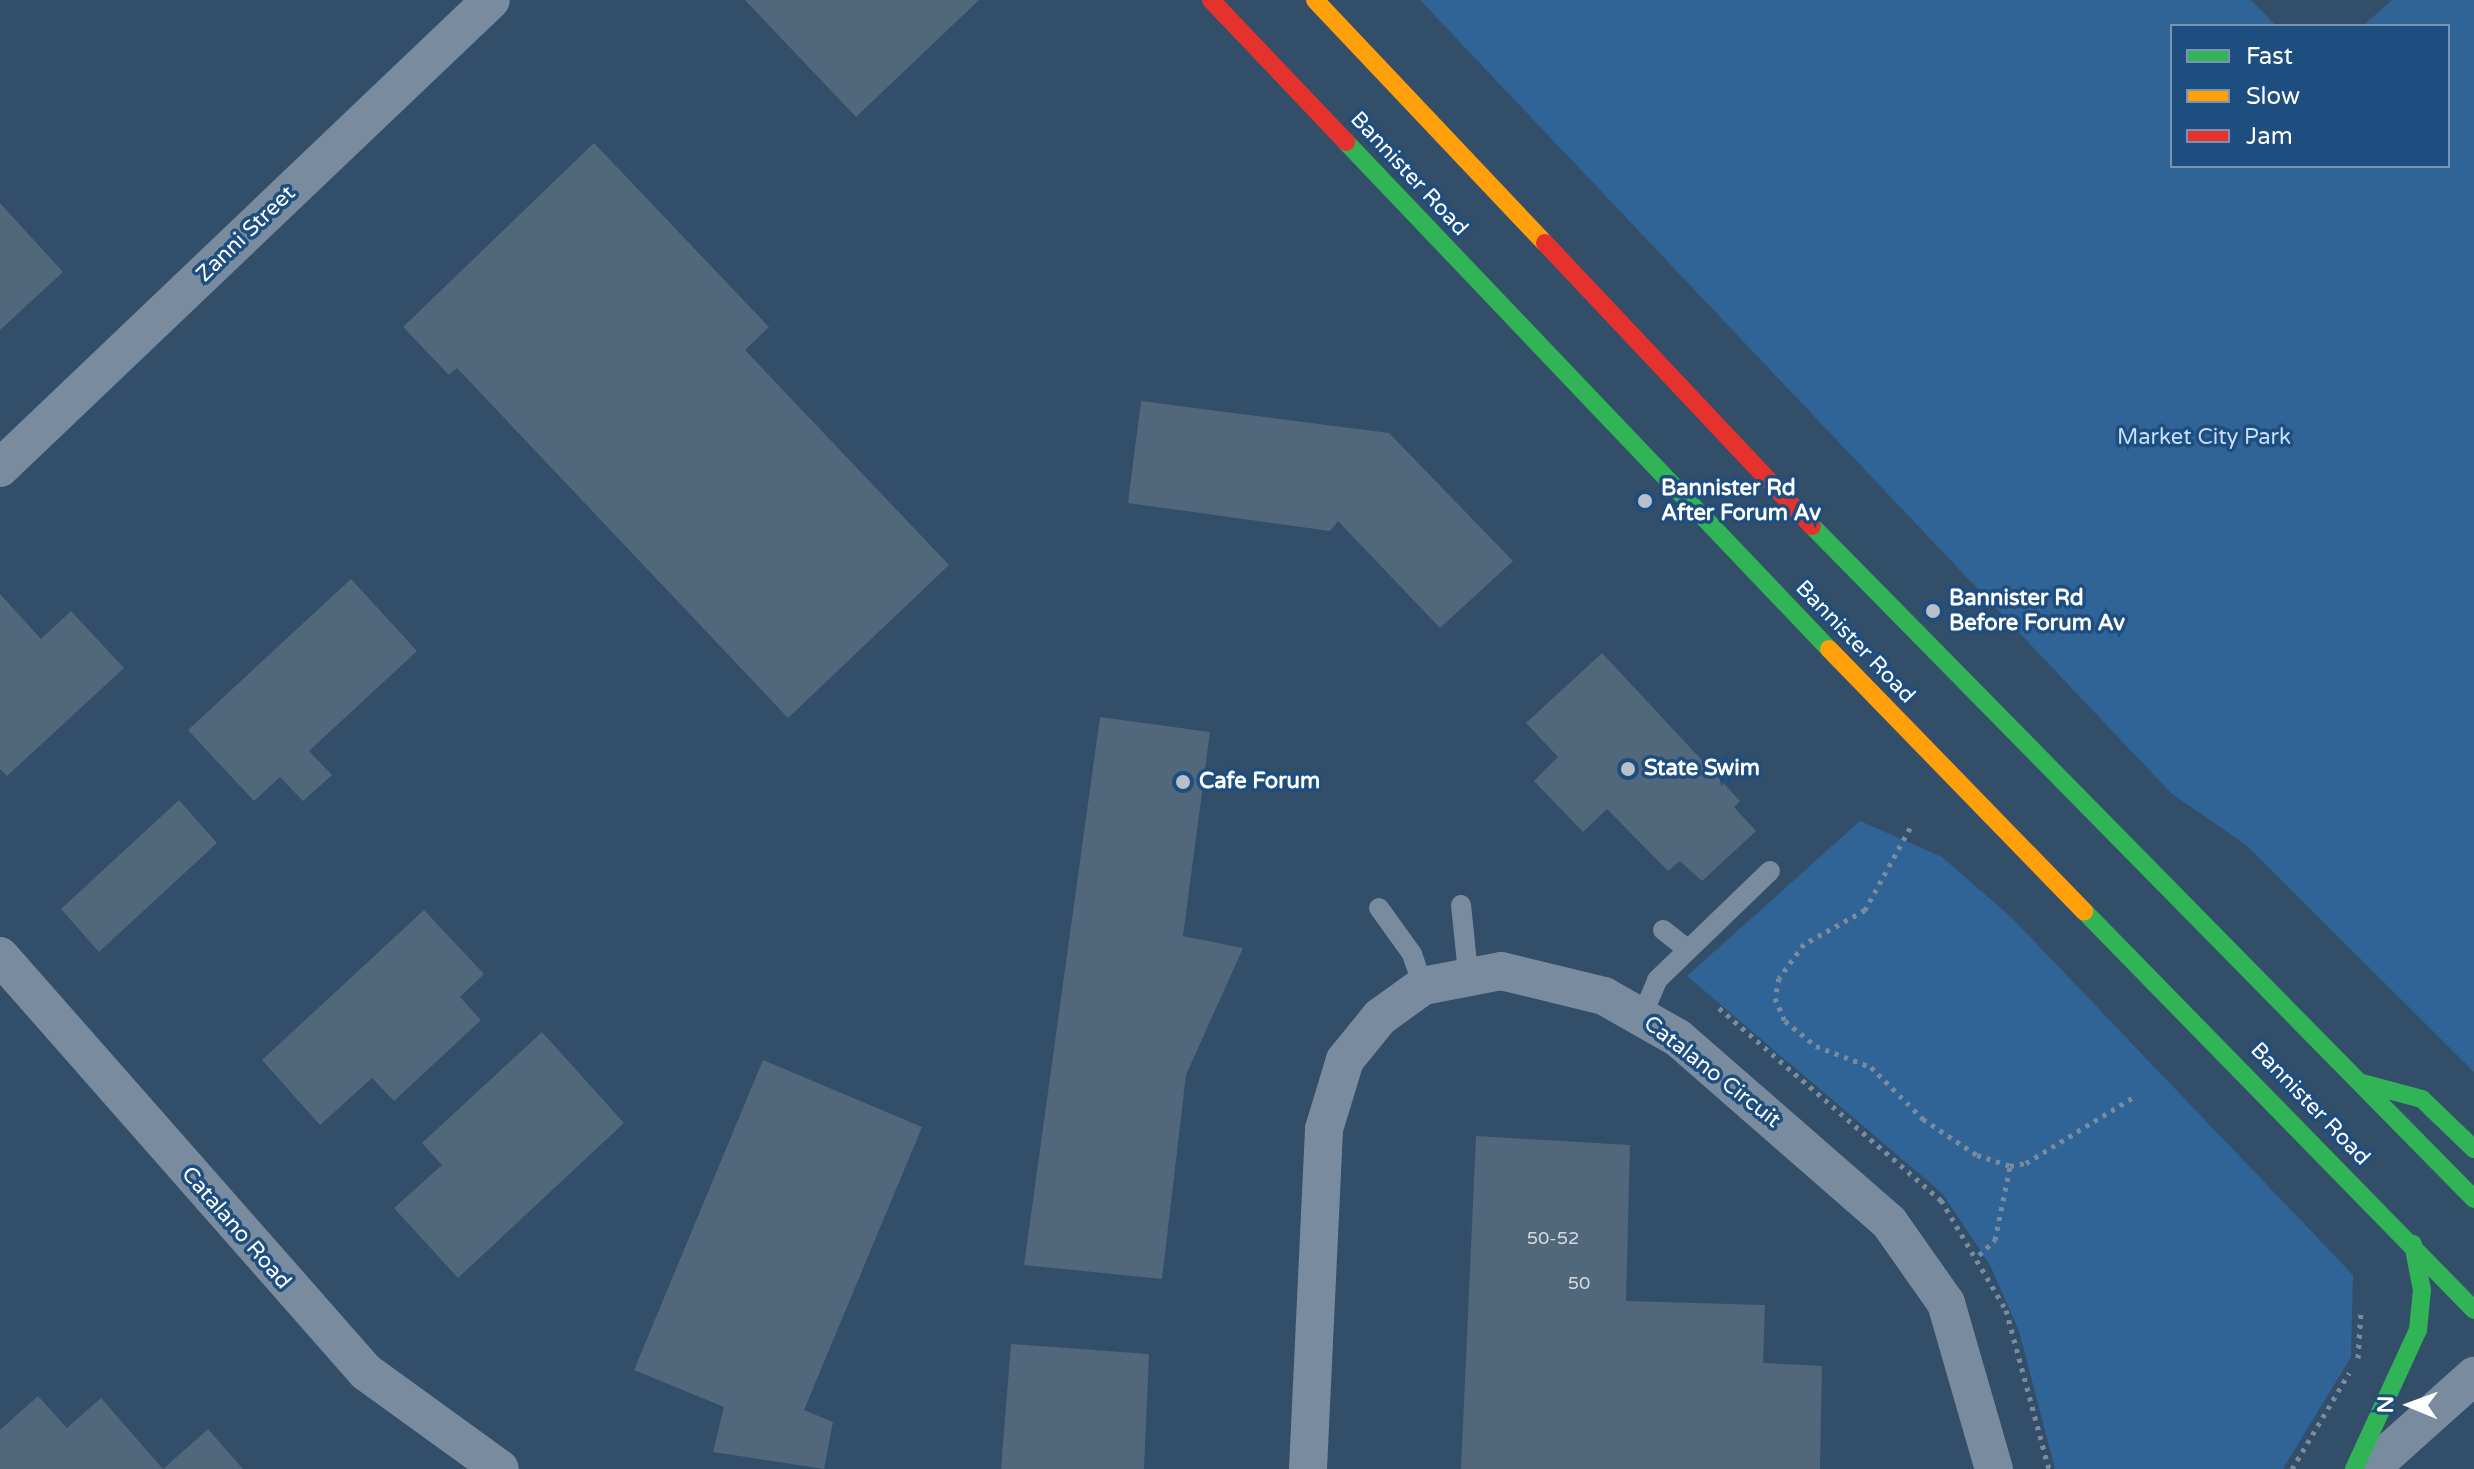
<!DOCTYPE html>
<html>
<head>
<meta charset="utf-8">
<style>
  body { margin:0 }
  #map { position:relative; width:2474px; height:1469px; overflow:hidden; background:#334e69; font-family:"Varela Round",sans-serif }
  div>[style] { position:absolute }
  .green>* { inset:0; background:#306497 }
  .building>* { inset:0; background:#51677c }
  .path>* { height:5px; margin-top:-2.5px; transform-origin:0; background:repeating-linear-gradient(90deg,#798c9f 0 4px,transparent 0 10px) }
  .lane>* { height:20px; margin:-10px; padding:0 10px; transform-origin:10px; border-radius:10px; background:#798c9f }
  .street>* { height:38px; margin:-19px; padding:0 19px; transform-origin:19px; border-radius:19px; background:#798c9f }
  .fast>* { height:18px; margin:-9px; padding:0 9px; transform-origin:9px; border-radius:9px; background:#30b455 }
  .slow>* { height:18px; margin:-9px; padding:0 9px; transform-origin:9px; border-radius:9px; background:#ff9f0a }
  .jam>* { height:18px; margin:-9px; padding:0 9px; transform-origin:9px; border-radius:9px; background:#e5322d }
  .dots>* { width:22px; height:22px; translate:-50% -50%; box-sizing:border-box; border:4px solid #1d4e7f; border-radius:50% }
  span { translate:-50% -50%; white-space:nowrap; text-align:center; line-height:1.15; -webkit-text-stroke:7px #1d4e7f; paint-order:stroke }
  .number-label { font-size:18px; color:#d4d9de }
  .number-label span { -webkit-text-stroke-width:0 }
  .street-label { font-size:22px; color:#fff }
  .park-label { font-size:22px; color:#c4def7 }
  .poi-label { font-size:22px; color:#fff; font-weight:700 }
  .left { translate:0 -50%; text-align:left }
  .legend { position:absolute; left:2170px; top:24px; width:280px; height:144px; box-sizing:border-box; background:#1d4e7f; border:2px solid #7795b2; margin:0; padding:10px 14px; list-style:none; font-size:24px; color:#fff }
  .legend li { display:flex; align-items:center; gap:16px; height:40px }
  .legend b { width:40px; border:2px solid #7795b2 }
  .north { position:absolute; left:2370px; top:1365px; width:80px; height:80px; -webkit-text-stroke:6px #1d4e7f; paint-order:stroke; rotate:271deg; font-size:22px; font-weight:700; line-height:32px; text-align:center; color:#fff }
  .north::after { content:''; display:block; margin:auto; width:28px; height:36px; background:#fff; clip-path:polygon(50% 0,100% 100%,50% 72%,0 100%) }
</style>
</head>
<body>
<div id="map">
  <div class="green">
    <div style="clip-path:polygon(1420px 0,2251px 0,2276px 26px,2172px 26px,2172px 166px,2448px 166px,2448px 26px,2363px 26px,2392px 0,2474px 0,2474px 1072px,2246px 845px,2171px 793px)"></div>
    <div style="clip-path:polygon(1860px 821px,1942px 857px,2011px 917px,2353px 1275px,2351px 1357px,2283px 1469px,2055px 1469px,2019px 1331px,1990px 1265px,1942px 1193px,1687px 976px)"></div>
  </div>
  <div class="building">
    <div style="clip-path:polygon(745px 0,979px 0,856px 117px)"></div>
    <div style="clip-path:polygon(594px 143px,769px 327px,745px 350px,949px 565px,788px 718px,457px 368px,449px 375px,403px 327px)"></div>
    <div style="clip-path:polygon(0 203px,63px 272px,0 330px)"></div>
    <div style="clip-path:polygon(1141px 401px,1389px 433px,1513px 561px,1440px 628px,1338px 521px,1330px 531px,1128px 503px)"></div>
    <div style="clip-path:polygon(351px 579px,417px 651px,309px 751px,332px 775px,303px 801px,280px 777px,254px 801px,188px 730px)"></div>
    <div style="clip-path:polygon(0 594px,41px 639px,71px 611px,124px 668px,7px 776px,0 769px)"></div>
    <div style="clip-path:polygon(1602px 653px,1740px 801px,1734px 807px,1756px 831px,1702px 881px,1680px 861px,1668px 871px,1607px 809px,1583px 832px,1534px 781px,1558px 757px,1526px 723px)"></div>
    <div style="clip-path:polygon(1100px 717px,1210px 732px,1183px 936px,1243px 948px,1186px 1075px,1162px 1279px,1024px 1265px)"></div>
    <div style="clip-path:polygon(179px 800px,217px 843px,99px 952px,61px 909px)"></div>
    <div style="clip-path:polygon(424px 910px,484px 974px,460px 997px,481px 1020px,394px 1101px,372px 1078px,320px 1125px,262px 1060px)"></div>
    <div style="clip-path:polygon(542px 1032px,624px 1123px,458px 1278px,394px 1208px,442px 1165px,422px 1143px)"></div>
    <div style="clip-path:polygon(763px 1060px,922px 1127px,804px 1410px,833px 1422px,824px 1469px,713px 1452px,724px 1407px,634px 1370px)"></div>
    <div style="clip-path:polygon(1476px 1136px,1630px 1145px,1626px 1301px,1765px 1305px,1763px 1363px,1822px 1366px,1820px 1469px,1461px 1469px)"></div>
    <div style="clip-path:polygon(1011px 1344px,1149px 1354px,1144px 1469px,1001px 1469px)"></div>
    <div style="clip-path:polygon(38px 1396px,67px 1428px,101px 1398px,163px 1469px,208px 1429px,243px 1469px,0 1469px,0 1430px)"></div>
  </div>
  <div class="path">
    <div style="left:1910px;top:828px;width:94px;rotate:118.8deg"></div>
    <div style="left:1865px;top:910px;width:70px;rotate:150.9deg"></div>
    <div style="left:1804px;top:944px;width:42px;rotate:126.3deg"></div>
    <div style="left:1779px;top:978px;width:20px;rotate:101deg"></div>
    <div style="left:1775px;top:998px;width:25px;rotate:67deg"></div>
    <div style="left:1785px;top:1021px;width:40px;rotate:39deg"></div>
    <div style="left:1816px;top:1046px;width:59px;rotate:20.9deg"></div>
    <div style="left:1871px;top:1067px;width:74px;rotate:45deg"></div>
    <div style="left:1923px;top:1119px;width:65px;rotate:33.7deg"></div>
    <div style="left:1977px;top:1155px;width:35px;rotate:18deg"></div>
    <div style="left:1719px;top:1008px;width:294px;rotate:40.9deg"></div>
    <div style="left:1941px;top:1200px;width:128px;rotate:59.4deg"></div>
    <div style="left:2006px;top:1310px;width:165px;rotate:74.9deg"></div>
    <div style="left:1979px;top:1255px;width:22px;rotate:-43deg"></div>
    <div style="left:1995px;top:1240px;width:76px;rotate:-78.5deg"></div>
    <div style="left:2010px;top:1166px;width:16px;rotate:-11deg"></div>
    <div style="left:2026px;top:1163px;width:124px;rotate:-31.5deg"></div>
    <div style="left:2358px;top:1358px;width:48px;rotate:-86.4deg"></div>
    <div style="left:2292px;top:1469px;width:112px;rotate:-59.3deg"></div>
  </div>
  <div class="lane">
    <div style="left:1461px;top:905px;width:68px;rotate:84.1deg"></div>
    <div style="left:1379px;top:908px;width:57px;rotate:54.3deg"></div>
    <div style="left:1412px;top:954px;width:34px;rotate:71deg"></div>
    <div style="left:1663px;top:930px;width:29px;rotate:38deg"></div>
    <div style="left:1642px;top:1016px;width:39px;rotate:-67deg"></div>
    <div style="left:1657px;top:980px;width:157px;rotate:-44deg"></div>
  </div>
  <div class="street">
    <div style="left:0;top:468px;width:678px;rotate:-43.63deg"></div>
    <div style="left:0;top:956px;width:554px;rotate:48.66deg"></div>
    <div style="left:366px;top:1372px;width:165px;rotate:35.9deg"></div>
    <div style="left:1308px;top:1469px;width:340px;rotate:-87.3deg"></div>
    <div style="left:1324px;top:1129px;width:72px;rotate:-73.1deg"></div>
    <div style="left:1345px;top:1060px;width:55px;rotate:-50.9deg"></div>
    <div style="left:1380px;top:1017px;width:53px;rotate:-35.8deg"></div>
    <div style="left:1423px;top:986px;width:79px;rotate:-10.9deg"></div>
    <div style="left:1501px;top:971px;width:106px;rotate:13.6deg"></div>
    <div style="left:1604px;top:996px;width:85px;rotate:29.6deg"></div>
    <div style="left:1678px;top:1038px;width:280px;rotate:41.1deg"></div>
    <div style="left:1889px;top:1222px;width:99px;rotate:54.9deg"></div>
    <div style="left:1946px;top:1303px;width:173px;rotate:73.9deg"></div>
    <div style="left:2370px;top:1469px;width:140px;rotate:-41.8deg"></div>
  </div>
  <div class="fast">
    <div style="left:1346px;top:142px;width:700px;rotate:46.39deg"></div>
    <div style="left:1812px;top:526px;width:944px;rotate:45.47deg"></div>
    <div style="left:2084px;top:911px;width:558px;rotate:45.65deg"></div>
    <div style="left:2362px;top:1083px;width:62px;rotate:14.9deg"></div>
    <div style="left:2422px;top:1099px;width:72px;rotate:43.9deg"></div>
    <div style="left:2354px;top:1469px;width:153px;rotate:-65.3deg"></div>
    <div style="left:2418px;top:1330px;width:40px;rotate:-84.3deg"></div>
    <div style="left:2422px;top:1290px;width:47px;rotate:-101.1deg"></div>
  </div>
  <div class="slow">
    <div style="left:1315px;top:0;width:335px;rotate:46.6deg"></div>
    <div style="left:1829px;top:649px;width:366px;rotate:45.8deg"></div>
  </div>
  <div class="jam">
    <div style="left:1211px;top:0;width:196px;rotate:46.4deg"></div>
    <div style="left:1545px;top:243px;width:389px;rotate:46.7deg"></div>
  </div>
  <div class="dots">
    <div style="left:1645px;top:501px;background:#b8c1ca"></div>
    <div style="left:1933px;top:611px;background:#b8c1ca"></div>
    <div style="left:1628px;top:769px;background:#b8c1ca"></div>
    <div style="left:1183px;top:782px;background:#b8c1ca"></div>
  </div>
  <div class="number-label">
    <span style="left:1553px;top:1238px">50-52</span>
    <span style="left:1579px;top:1283px">50</span>
  </div>
  <div class="street-label">
    <span style="left:1409px;top:174px;rotate:47deg">Bannister Road</span>
    <span style="left:246px;top:234px;rotate:-44deg">Zanni Street</span>
    <span style="left:1855px;top:642px;rotate:46deg">Bannister Road</span>
    <span style="left:1712px;top:1072px;rotate:38deg">Catalano Circuit</span>
    <span style="left:2310px;top:1104px;rotate:46deg">Bannister Road</span>
    <span style="left:236px;top:1228px;rotate:49deg">Catalano Road</span>
  </div>
  <div class="park-label">
    <span style="left:2204px;top:438px">Market City Park</span>
  </div>
  <div class="poi-label">
    <span class="left" style="left:1661px;top:501px">Bannister Rd<br>After Forum Av</span>
    <span class="left" style="left:1949px;top:611px">Bannister Rd<br>Before Forum Av</span>
    <span class="left" style="left:1644px;top:769px">State Swim</span>
    <span class="left" style="left:1199px;top:782px">Cafe Forum</span>
  </div>
  <ul class="legend">
  <li><b style="height:10px;background:#30b455"></b>Fast</li>
  <li><b style="height:10px;background:#ff9f0a"></b>Slow</li>
  <li><b style="height:10px;background:#e5322d"></b>Jam</li>
  </ul>
  <div class="north">N</div>
</div>
</body>
</html>
